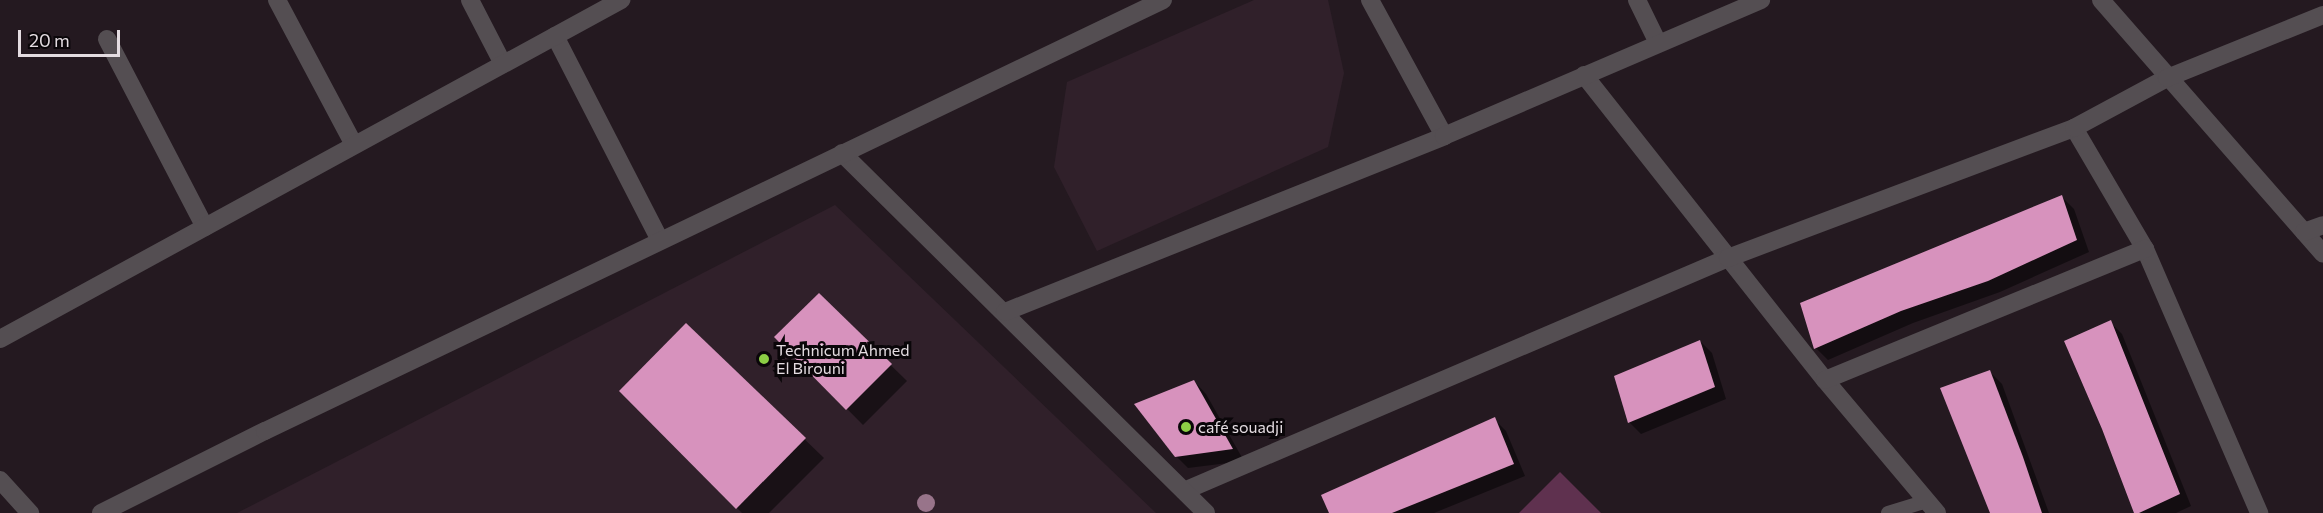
<!DOCTYPE html>
<html>
<head>
<meta charset="utf-8">
<style>
  body { margin:0 }
  #map { position:relative; width:2323px; height:513px; overflow:hidden; background:#241920; font-family:Commissioner,sans-serif }
  div>[style] { position:absolute }
  .built>* { inset:0; background:#30202a }
  .green>* { inset:0; background:#5f314f }
  .shadow>* { inset:0; background:#0007 }
  .building>* { inset:0; background:#d792bd }
  .service>* { height:14px; margin:-7px; padding:0 7px; transform-origin:7px; border-radius:7px; background:#544e52 }
  .minor>* { height:18px; margin:-9px; padding:0 9px; transform-origin:9px; border-radius:9px; background:#544e52 }
  .tertiary>* { height:18px; margin:-9px; padding:0 9px; transform-origin:9px; border-radius:9px; background:#544e52 }
  .trees>* { width:18px; height:18px; margin:-9px; border-radius:50%; background:#98748a }
  .dots>* { width:16px; height:16px; translate:-50% -50%; box-sizing:border-box; border:3px solid #0a0609; border-radius:50% }
  span { translate:-50% -50%; white-space:nowrap; text-align:center; line-height:1.15; -webkit-text-stroke:6px #0a0609; paint-order:stroke }
  .poi-label { font-size:16px; color:#e4dce1 }
  .left { translate:0 -50%; text-align:left }
  .scale { position:absolute; left:18px; top:30px; width:102px; height:27px; box-sizing:border-box; border:3px solid #e4dce1; border-top:0; padding-left:8px; font-size:18px; line-height:21px; white-space:nowrap; color:#e4dce1; -webkit-text-stroke:4px #0a0609; paint-order:stroke }
</style>
</head>
<body>
<div id="map">
  <div class="built">
    <div style="clip-path:polygon(1254px 0,1328px 0,1344px 73px,1328px 147px,1097px 251px,1054px 167px,1067px 82px)"></div>
    <div style="clip-path:polygon(835px 205px,1156px 513px,237px 513px)"></div>
  </div>
  <div class="green">
    <div style="clip-path:polygon(1560px 472px,1601px 513px,1519px 513px)"></div>
  </div>
  <div class="shadow">
    <div style="clip-path:polygon(2062px 197px,2074px 209px,2089px 252px,2000px 292px,1913px 323px,1828px 360px,1816px 348px)"></div>
    <div style="clip-path:polygon(819px 295px,907px 381px,863px 425px,776px 337px)"></div>
    <div style="clip-path:polygon(2110px 322px,2122px 334px,2191px 506px,2176px 513px,2135px 513px)"></div>
    <div style="clip-path:polygon(686px 325px,824px 458px,769px 513px,742px 513px,621px 391px)"></div>
    <div style="clip-path:polygon(1700px 341px,1712px 353px,1726px 399px,1641px 434px,1629px 422px)"></div>
    <div style="clip-path:polygon(1990px 372px,2002px 384px,2049px 513px,1991px 513px)"></div>
    <div style="clip-path:polygon(1194px 381px,1206px 394px,1244px 461px,1188px 468px,1176px 456px)"></div>
    <div style="clip-path:polygon(1494px 419px,1506px 431px,1525px 476px,1434px 513px,1330px 513px)"></div>
  </div>
  <div class="building">
    <div style="clip-path:polygon(2062px 195px,2077px 240px,1988px 281px,1901px 311px,1814px 349px,1800px 303px)"></div>
    <div style="clip-path:polygon(819px 293px,892px 364px,846px 410px,774px 337px)"></div>
    <div style="clip-path:polygon(2111px 320px,2180px 494px,2139px 513px,2134px 513px,2102px 429px,2064px 341px)"></div>
    <div style="clip-path:polygon(686px 323px,806px 438px,736px 509px,619px 391px)"></div>
    <div style="clip-path:polygon(1700px 340px,1715px 387px,1628px 423px,1614px 376px)"></div>
    <div style="clip-path:polygon(1990px 370px,2023px 457px,2042px 513px,1990px 513px,1940px 388px)"></div>
    <div style="clip-path:polygon(1194px 380px,1233px 449px,1175px 457px,1134px 404px)"></div>
    <div style="clip-path:polygon(1495px 417px,1514px 464px,1392px 513px,1329px 513px,1321px 495px)"></div>
  </div>
  <div class="service">
    <div style="left:1888px;top:513px;width:41px;rotate:-17.1deg"></div>
  </div>
  <div class="minor">
    <div style="left:277px;top:0;width:164px;rotate:62deg"></div>
    <div style="left:470px;top:0;width:72px;rotate:62.7deg"></div>
    <div style="left:1370px;top:0;width:155px;rotate:61.4deg"></div>
    <div style="left:1637px;top:0;width:48px;rotate:64deg"></div>
    <div style="left:2101px;top:0;width:337px;rotate:48.8deg"></div>
    <div style="left:555px;top:36px;width:229px;rotate:62.8deg"></div>
    <div style="left:107px;top:39px;width:212px;rotate:62.5deg"></div>
    <div style="left:1584px;top:75px;width:389px;rotate:51.7deg"></div>
    <div style="left:1825px;top:380px;width:174px;rotate:49.9deg"></div>
    <div style="left:2074px;top:128px;width:140px;rotate:59.6deg"></div>
    <div style="left:2145px;top:249px;width:288px;rotate:66.6deg"></div>
    <div style="left:2304px;top:232px;width:20px;rotate:-20deg"></div>
    <div style="left:0;top:339px;width:708px;rotate:-28.63deg"></div>
    <div style="left:1825px;top:380px;width:346px;rotate:-22.3deg"></div>
    <div style="left:0;top:480px;width:45px;rotate:47.7deg"></div>
    <div style="left:1184px;top:491px;width:592px;rotate:-23.19deg"></div>
    <div style="left:1728px;top:258px;width:370px;rotate:-20.6deg"></div>
    <div style="left:2074px;top:128px;width:106px;rotate:-28.3deg"></div>
    <div style="left:2167px;top:78px;width:168px;rotate:-22deg"></div>
  </div>
  <div class="tertiary">
    <div style="left:842px;top:153px;width:512px;rotate:44.68deg"></div>
    <div style="left:1005px;top:312px;width:473px;rotate:-21.8deg"></div>
    <div style="left:1444px;top:136px;width:345px;rotate:-23.2deg"></div>
    <div style="left:101px;top:513px;width:183px;rotate:-26.6deg"></div>
    <div style="left:265px;top:431px;width:996px;rotate:-25.64deg"></div>
  </div>
  <div class="trees">
    <div style="left:926px;top:503px"></div>
  </div>
  <div class="dots">
    <div style="left:764px;top:359px;background:#8cce45"></div>
    <div style="left:1186px;top:427px;background:#8cce45"></div>
  </div>
  <div class="poi-label">
    <span class="left" style="left:776px;top:359px">Technicum Ahmed<br>El Birouni</span>
    <span class="left" style="left:1198px;top:427px">café souadji</span>
  </div>
  <div class="scale">20 m</div>
</div>
</body>
</html>
